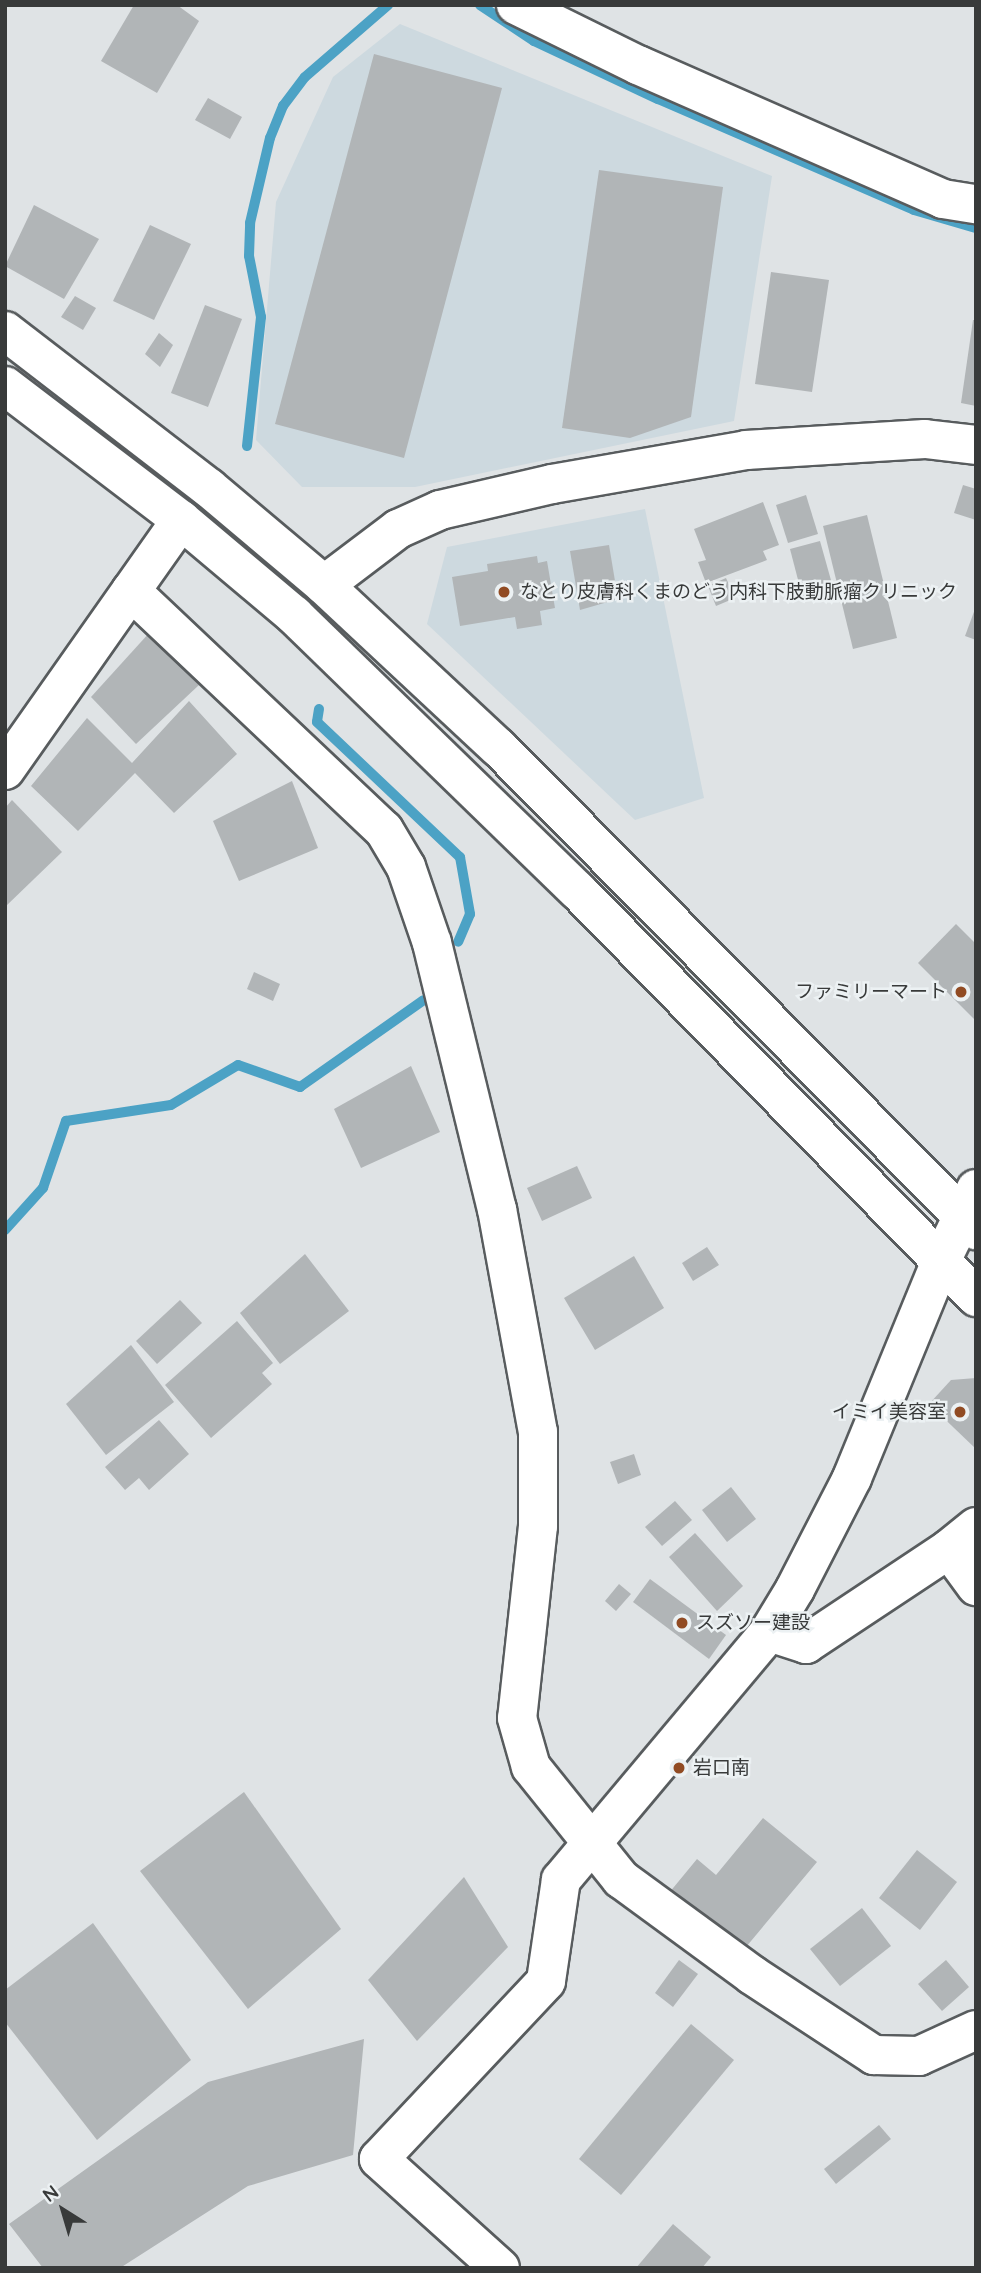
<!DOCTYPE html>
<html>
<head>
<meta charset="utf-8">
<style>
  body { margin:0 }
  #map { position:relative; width:981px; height:2273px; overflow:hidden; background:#dfe3e5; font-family:Quicksand,"Noto Sans JP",sans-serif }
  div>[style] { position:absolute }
  .built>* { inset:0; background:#cdd9df }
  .stream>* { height:10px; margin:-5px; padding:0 5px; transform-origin:5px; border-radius:5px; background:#4ca2c5 }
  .building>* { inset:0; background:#b1b5b7 }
  .roads { filter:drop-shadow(2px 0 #585c5e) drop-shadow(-2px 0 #585c5e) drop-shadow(0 2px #585c5e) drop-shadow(0 -2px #585c5e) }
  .street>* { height:38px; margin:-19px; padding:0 19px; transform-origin:19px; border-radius:19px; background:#fff }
  .secondary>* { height:38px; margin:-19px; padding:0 19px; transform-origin:19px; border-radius:19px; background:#fff }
  .dots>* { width:19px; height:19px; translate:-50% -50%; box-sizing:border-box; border:4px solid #ecf1f3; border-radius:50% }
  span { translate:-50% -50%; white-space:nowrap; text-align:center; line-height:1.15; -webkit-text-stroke:5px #ecf1f3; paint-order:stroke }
  .poi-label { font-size:19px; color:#383a3a }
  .left { translate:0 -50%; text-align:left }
  .right { translate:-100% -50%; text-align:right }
  .frame { position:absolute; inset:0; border:7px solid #383a3a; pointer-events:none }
  .north { position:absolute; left:28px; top:2175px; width:70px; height:70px; -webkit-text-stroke:5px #ecf1f3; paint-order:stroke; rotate:323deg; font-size:19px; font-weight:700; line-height:28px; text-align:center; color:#383a3a }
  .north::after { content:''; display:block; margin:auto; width:24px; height:32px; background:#383a3a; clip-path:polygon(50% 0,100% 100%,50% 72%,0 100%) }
</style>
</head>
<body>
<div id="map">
  <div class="built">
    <div style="clip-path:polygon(400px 24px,772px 176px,734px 421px,415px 487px,302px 487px,256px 440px,276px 202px,333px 77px)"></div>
    <div style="clip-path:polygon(645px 509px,704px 798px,635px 820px,427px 624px,447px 547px)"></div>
  </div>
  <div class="stream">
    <div style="left:480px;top:5px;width:65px;rotate:33.7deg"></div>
    <div style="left:534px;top:41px;width:137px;rotate:25.1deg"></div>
    <div style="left:658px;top:99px;width:279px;rotate:23.4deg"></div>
    <div style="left:914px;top:210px;width:65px;rotate:16.2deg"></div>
    <div style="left:247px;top:446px;width:130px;rotate:-83.8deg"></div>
    <div style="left:261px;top:317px;width:62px;rotate:-101.1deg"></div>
    <div style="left:249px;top:256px;width:33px;rotate:-88deg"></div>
    <div style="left:250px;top:223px;width:87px;rotate:-76.8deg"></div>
    <div style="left:270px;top:138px;width:35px;rotate:-68deg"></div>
    <div style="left:283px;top:106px;width:36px;rotate:-53deg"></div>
    <div style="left:305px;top:77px;width:110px;rotate:-40.9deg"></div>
    <div style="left:319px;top:709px;width:13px;rotate:99deg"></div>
    <div style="left:317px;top:722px;width:197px;rotate:43.4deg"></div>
    <div style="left:460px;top:857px;width:58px;rotate:80deg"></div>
    <div style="left:470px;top:914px;width:30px;rotate:113deg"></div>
    <div style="left:5px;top:1230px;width:57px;rotate:-47.9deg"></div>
    <div style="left:43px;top:1188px;width:71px;rotate:-71.1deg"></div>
    <div style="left:66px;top:1121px;width:106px;rotate:-8.7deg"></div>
    <div style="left:171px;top:1105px;width:78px;rotate:-30.8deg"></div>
    <div style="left:238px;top:1065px;width:66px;rotate:19.5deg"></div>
    <div style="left:300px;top:1087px;width:151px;rotate:-35.1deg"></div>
  </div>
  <div class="building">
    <div style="clip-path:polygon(134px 5px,177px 5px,199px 21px,157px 93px,101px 61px)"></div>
    <div style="clip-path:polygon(374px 54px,502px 88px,404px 458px,275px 424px)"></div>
    <div style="clip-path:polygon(208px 98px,242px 117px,230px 139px,195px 120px)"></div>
    <div style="clip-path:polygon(599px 170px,723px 187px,691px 417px,630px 438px,562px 428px)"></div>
    <div style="clip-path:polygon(34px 205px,99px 239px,64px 299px,5px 266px)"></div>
    <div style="clip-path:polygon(150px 225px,191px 244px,154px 320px,113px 301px)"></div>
    <div style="clip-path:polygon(771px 272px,829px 280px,812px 392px,755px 384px)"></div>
    <div style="clip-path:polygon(75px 296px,96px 308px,83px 330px,61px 317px)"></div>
    <div style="clip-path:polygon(205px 305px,242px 319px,208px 407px,171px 393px)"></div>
    <div style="clip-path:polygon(973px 320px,976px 320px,976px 406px,961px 403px)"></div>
    <div style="clip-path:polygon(159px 333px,173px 345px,160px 367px,145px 354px)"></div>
    <div style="clip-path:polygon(963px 485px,976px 489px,976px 520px,954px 513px)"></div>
    <div style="clip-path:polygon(806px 495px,818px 534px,788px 543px,776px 505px)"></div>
    <div style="clip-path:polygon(763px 502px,779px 545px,763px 551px,767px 560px,706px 583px,698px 562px,706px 560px,694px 529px)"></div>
    <div style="clip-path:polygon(867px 515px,897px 638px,853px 649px,823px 526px)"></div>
    <div style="clip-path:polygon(820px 541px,834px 591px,803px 599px,790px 549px)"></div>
    <div style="clip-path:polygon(609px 545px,618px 599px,580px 610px,570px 551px)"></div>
    <div style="clip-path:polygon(537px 556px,538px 563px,547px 561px,555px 608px,540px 611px,542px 625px,517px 629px,515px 617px,460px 626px,452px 577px,488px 571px,487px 564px)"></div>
    <div style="clip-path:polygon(726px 578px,735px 598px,716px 606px,708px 586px)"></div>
    <div style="clip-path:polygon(975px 609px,976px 609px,976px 640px,965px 636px)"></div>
    <div style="clip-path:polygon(150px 632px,199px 685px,136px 744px,91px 697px)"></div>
    <div style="clip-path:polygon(189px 701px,237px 754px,174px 813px,135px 773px,78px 831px,31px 786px,87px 718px,132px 763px)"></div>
    <div style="clip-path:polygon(292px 781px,318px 848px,239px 881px,213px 821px)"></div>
    <div style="clip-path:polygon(12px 800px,62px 852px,5px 907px,5px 808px)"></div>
    <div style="clip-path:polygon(956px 924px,976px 944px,976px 1021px,918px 963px)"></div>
    <div style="clip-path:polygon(254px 972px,280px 984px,273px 1001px,247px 989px)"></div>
    <div style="clip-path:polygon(411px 1066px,440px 1132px,361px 1168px,334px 1109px)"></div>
    <div style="clip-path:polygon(577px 1166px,592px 1198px,542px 1221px,527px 1188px)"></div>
    <div style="clip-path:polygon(707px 1247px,719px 1265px,693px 1281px,682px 1263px)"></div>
    <div style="clip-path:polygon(305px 1254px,349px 1311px,280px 1364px,240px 1313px)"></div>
    <div style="clip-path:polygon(634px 1256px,664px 1308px,595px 1350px,564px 1298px)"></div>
    <div style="clip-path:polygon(180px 1300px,202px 1323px,157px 1364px,136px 1341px)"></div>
    <div style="clip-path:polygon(237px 1321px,273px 1363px,262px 1373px,272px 1384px,211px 1438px,165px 1385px)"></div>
    <div style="clip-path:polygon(131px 1345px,174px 1402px,106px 1455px,66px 1404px)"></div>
    <div style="clip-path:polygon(976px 1378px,976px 1449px,929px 1404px,951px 1380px)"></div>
    <div style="clip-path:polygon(159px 1420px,189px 1454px,149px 1490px,139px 1478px,125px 1490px,105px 1467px)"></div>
    <div style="clip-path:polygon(634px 1454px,641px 1475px,618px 1484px,610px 1462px)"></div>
    <div style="clip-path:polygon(731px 1487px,756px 1519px,727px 1542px,702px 1510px)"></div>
    <div style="clip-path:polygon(675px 1501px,692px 1520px,662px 1546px,645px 1527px)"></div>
    <div style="clip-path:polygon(695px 1533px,743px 1586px,717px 1611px,669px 1557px)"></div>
    <div style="clip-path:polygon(650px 1579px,726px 1635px,709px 1659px,633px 1602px)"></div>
    <div style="clip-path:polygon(619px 1584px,631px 1594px,616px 1611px,605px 1601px)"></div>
    <div style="clip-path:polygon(244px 1792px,341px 1929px,248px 2009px,140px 1871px)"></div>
    <div style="clip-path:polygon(763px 1818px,817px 1862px,741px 1953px,669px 1893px,697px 1859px,716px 1875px)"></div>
    <div style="clip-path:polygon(917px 1850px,957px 1882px,920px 1930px,879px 1898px)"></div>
    <div style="clip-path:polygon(464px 1877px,508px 1947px,417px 2041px,368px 1980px)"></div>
    <div style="clip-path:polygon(862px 1908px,891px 1946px,840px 1986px,810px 1949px)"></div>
    <div style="clip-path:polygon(93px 1923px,191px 2060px,97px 2140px,5px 2022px,5px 1990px)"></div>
    <div style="clip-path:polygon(679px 1960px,698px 1974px,673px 2007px,655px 1993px)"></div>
    <div style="clip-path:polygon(946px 1960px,969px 1987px,942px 2011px,918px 1984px)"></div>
    <div style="clip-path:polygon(691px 2024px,734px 2060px,621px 2195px,579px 2159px)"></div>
    <div style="clip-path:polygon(364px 2039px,353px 2155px,248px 2186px,120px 2268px,43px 2268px,9px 2224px,208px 2082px)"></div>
    <div style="clip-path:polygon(879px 2125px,891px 2139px,836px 2184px,824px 2169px)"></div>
    <div style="clip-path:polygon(673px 2224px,711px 2257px,702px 2268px,636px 2268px)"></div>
  </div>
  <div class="roads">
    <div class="street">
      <div style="left:516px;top:5px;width:136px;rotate:26.2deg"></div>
      <div style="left:638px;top:65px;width:333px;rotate:23.7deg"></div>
      <div style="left:943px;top:199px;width:33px;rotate:9deg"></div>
      <div style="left:181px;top:520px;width:87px;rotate:125.2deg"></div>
      <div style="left:131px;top:591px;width:348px;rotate:43.4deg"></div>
      <div style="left:384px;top:830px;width:43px;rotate:59.3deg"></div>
      <div style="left:406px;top:867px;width:80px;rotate:71.1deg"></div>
      <div style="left:432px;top:943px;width:274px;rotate:76.3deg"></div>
      <div style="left:497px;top:1209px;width:227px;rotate:79.6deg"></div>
      <div style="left:538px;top:1432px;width:94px;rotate:90deg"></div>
      <div style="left:538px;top:1526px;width:193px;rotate:96.2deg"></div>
      <div style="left:517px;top:1718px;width:51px;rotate:74.1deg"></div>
      <div style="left:531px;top:1767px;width:144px;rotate:51.2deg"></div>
      <div style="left:621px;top:1879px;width:162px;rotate:36.2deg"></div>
      <div style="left:752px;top:1975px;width:146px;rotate:33.3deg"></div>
      <div style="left:874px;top:2055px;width:45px;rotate:1.3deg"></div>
      <div style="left:919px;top:2056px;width:63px;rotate:-24.5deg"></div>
      <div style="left:5px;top:770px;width:219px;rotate:-54.9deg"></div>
      <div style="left:976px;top:1527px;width:35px;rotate:141deg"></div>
      <div style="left:949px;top:1549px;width:46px;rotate:53.9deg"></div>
      <div style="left:769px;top:1632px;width:39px;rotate:18deg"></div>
      <div style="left:806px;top:1644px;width:172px;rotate:-33.6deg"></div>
    </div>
    <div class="secondary">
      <div style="left:5px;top:331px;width:257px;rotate:37.6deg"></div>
      <div style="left:209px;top:488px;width:150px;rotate:40.1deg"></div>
      <div style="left:324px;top:585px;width:238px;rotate:43deg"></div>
      <div style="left:498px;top:747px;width:680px;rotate:45.3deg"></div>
      <div style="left:5px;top:386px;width:221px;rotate:37.3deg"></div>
      <div style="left:181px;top:520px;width:148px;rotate:40.1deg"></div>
      <div style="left:294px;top:615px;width:395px;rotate:44.2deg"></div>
      <div style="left:577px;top:890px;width:570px;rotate:45.57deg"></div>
      <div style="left:324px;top:585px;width:93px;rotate:-37.1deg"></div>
      <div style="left:398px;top:529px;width:46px;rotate:-24.3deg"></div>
      <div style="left:440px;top:510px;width:115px;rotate:-13.1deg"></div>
      <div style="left:552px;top:484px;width:197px;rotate:-9.9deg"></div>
      <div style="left:746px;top:450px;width:179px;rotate:-3.5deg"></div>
      <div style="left:925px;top:439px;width:51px;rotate:6.7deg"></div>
      <div style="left:500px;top:2268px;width:163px;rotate:-138deg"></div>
      <div style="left:379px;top:2159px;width:244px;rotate:-46.8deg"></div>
      <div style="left:546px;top:1981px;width:102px;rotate:-81.6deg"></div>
      <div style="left:561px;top:1880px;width:324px;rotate:-50deg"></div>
      <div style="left:769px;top:1632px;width:50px;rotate:-58.8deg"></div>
      <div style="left:795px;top:1589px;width:125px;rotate:-62.8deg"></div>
      <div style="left:852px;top:1478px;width:235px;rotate:-67.7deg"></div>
      <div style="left:941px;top:1261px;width:80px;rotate:-64.1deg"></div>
    </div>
  </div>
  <div class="dots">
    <div style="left:504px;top:592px;background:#914b23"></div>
    <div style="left:961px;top:992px;background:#914b23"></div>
    <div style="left:960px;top:1412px;background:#914b23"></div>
    <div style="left:682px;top:1623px;background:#914b23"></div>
    <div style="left:679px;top:1768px;background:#914b23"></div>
  </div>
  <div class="poi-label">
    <span class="left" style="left:520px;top:592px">なとり皮膚科くまのどう内科下肢動脈瘤クリニック</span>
    <span class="right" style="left:947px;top:992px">ファミリーマート</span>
    <span class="right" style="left:946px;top:1412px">イミイ美容室</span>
    <span class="left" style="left:696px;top:1623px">スズソー建設</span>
    <span class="left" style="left:693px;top:1768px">岩口南</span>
  </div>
  <div class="frame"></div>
  <div class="north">N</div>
</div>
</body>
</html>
